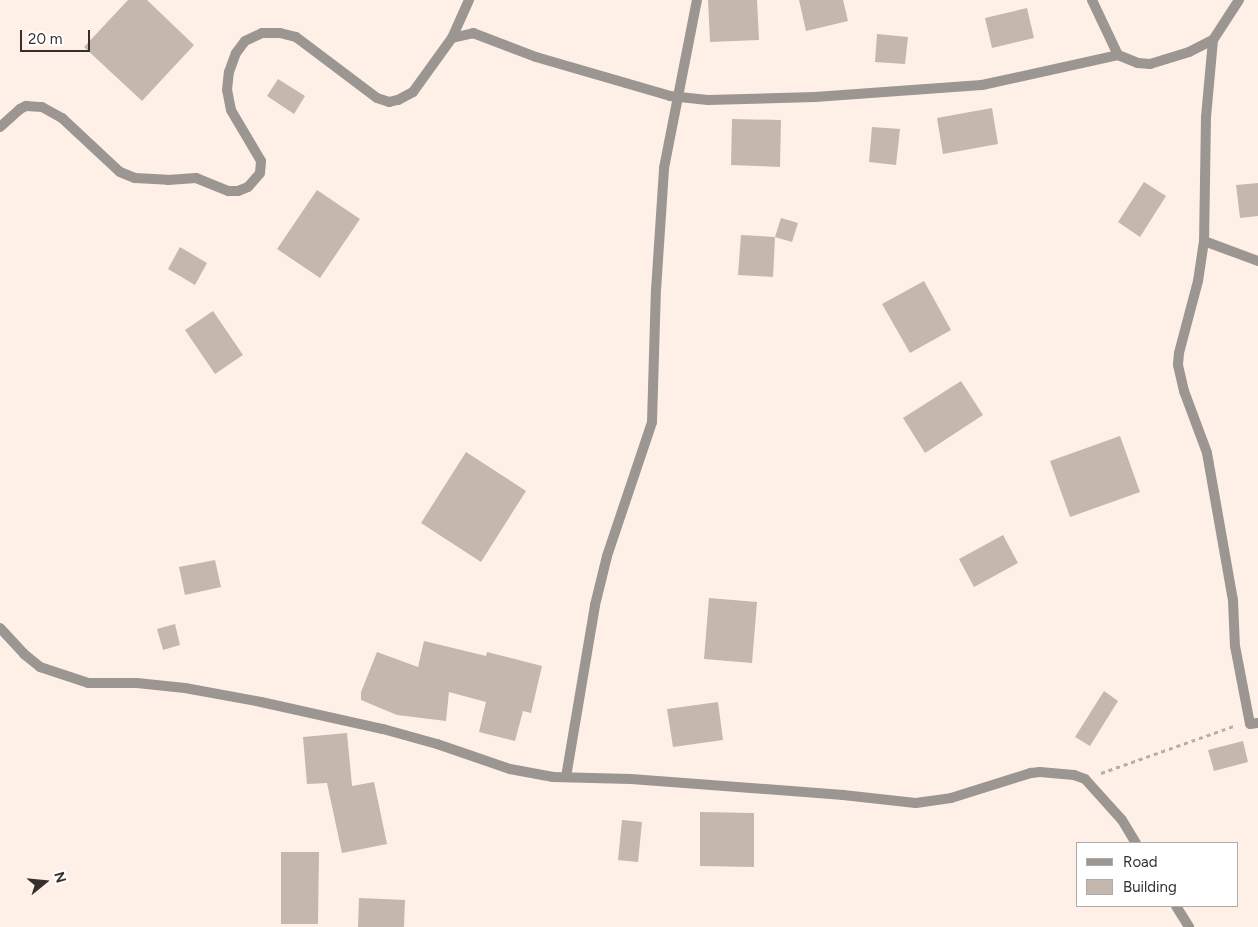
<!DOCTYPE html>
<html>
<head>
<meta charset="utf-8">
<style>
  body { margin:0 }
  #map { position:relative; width:1258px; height:927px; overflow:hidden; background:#fef0e6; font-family:Figtree,sans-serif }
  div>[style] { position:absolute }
  .building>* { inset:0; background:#c4b7ae }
  .path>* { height:3px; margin-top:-1.5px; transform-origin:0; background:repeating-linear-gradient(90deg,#b9aea6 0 4px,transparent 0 8px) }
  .minor>* { height:10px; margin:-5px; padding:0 5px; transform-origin:5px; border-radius:5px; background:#9c9692 }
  span { translate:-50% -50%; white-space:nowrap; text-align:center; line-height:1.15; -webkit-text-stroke:4px #fff; paint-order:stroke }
  .legend { position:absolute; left:1076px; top:842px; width:162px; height:65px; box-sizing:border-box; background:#fff; border:1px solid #aeacab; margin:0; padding:6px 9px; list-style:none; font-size:15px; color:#35302c }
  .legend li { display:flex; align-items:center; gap:10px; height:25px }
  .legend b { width:25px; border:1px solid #aeacab }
  .north { position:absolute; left:20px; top:857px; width:50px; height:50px; -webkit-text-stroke:4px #fff; paint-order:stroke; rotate:73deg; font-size:14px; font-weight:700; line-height:20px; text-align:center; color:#35302c }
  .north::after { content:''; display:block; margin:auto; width:18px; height:22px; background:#35302c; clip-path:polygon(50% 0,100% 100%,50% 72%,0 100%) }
  .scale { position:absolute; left:20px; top:30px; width:70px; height:22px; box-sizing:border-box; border:2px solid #35302c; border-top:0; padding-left:6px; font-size:15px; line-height:18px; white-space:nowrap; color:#35302c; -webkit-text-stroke:4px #fff; paint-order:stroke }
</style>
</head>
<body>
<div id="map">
  <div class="building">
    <div style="clip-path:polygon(128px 0,147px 0,194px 45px,142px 101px,84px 47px)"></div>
    <div style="clip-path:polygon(708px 0,757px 0,759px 40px,710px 42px)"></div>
    <div style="clip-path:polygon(799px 0,843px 0,848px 21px,806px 31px)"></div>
    <div style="clip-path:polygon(1027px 8px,1034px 38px,992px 48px,985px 18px)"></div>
    <div style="clip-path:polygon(877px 34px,908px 37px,905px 64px,875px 62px)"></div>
    <div style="clip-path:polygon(278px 79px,305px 96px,294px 114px,267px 96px)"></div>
    <div style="clip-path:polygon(992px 108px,998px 144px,943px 154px,937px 118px)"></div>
    <div style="clip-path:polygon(732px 119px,781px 120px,780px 167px,731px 165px)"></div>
    <div style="clip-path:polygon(872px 127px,900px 129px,896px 165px,869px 162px)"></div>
    <div style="clip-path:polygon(1144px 182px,1166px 196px,1140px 237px,1118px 222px)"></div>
    <div style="clip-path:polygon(1258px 183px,1258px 216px,1240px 218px,1236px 185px)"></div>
    <div style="clip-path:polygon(317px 190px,360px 219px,320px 278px,277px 249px)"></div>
    <div style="clip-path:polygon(781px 218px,798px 223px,792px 242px,775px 237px)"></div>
    <div style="clip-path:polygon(741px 235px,775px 237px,773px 277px,738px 275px)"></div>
    <div style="clip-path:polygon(180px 247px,207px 263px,195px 285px,168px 269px)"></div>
    <div style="clip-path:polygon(924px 281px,951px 330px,910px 353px,882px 304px)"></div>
    <div style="clip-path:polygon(213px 311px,243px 355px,215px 374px,185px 330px)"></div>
    <div style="clip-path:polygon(961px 381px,983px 415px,925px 453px,903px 418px)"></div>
    <div style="clip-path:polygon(1120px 436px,1140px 492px,1070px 517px,1050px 461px)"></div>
    <div style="clip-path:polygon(466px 452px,526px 491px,481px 562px,421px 523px)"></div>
    <div style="clip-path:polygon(1003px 535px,1018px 563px,974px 587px,959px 559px)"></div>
    <div style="clip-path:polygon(215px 560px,221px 587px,185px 595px,179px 567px)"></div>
    <div style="clip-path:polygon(709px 598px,757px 602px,752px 663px,704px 659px)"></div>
    <div style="clip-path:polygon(175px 624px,180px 645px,163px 650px,157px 629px)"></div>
    <div style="clip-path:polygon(424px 641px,486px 656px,487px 652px,542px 666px,531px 713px,523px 711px,515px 741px,479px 732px,486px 702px,449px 692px,446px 721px,397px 715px,361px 700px,361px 692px,377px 652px,418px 667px)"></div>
    <div style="clip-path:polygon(1104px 691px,1118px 701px,1090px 746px,1075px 737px)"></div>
    <div style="clip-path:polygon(718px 702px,723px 740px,673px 747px,667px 709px)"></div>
    <div style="clip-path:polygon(347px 733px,352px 786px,374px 782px,387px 844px,342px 853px,327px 783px,307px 784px,303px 737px)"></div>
    <div style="clip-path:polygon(1243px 741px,1248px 762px,1214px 771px,1208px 750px)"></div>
    <div style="clip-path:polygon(700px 812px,754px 813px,754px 867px,700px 866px)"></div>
    <div style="clip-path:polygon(622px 820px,642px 822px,638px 862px,618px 860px)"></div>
    <div style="clip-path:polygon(281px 852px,319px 852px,318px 924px,281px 924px)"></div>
    <div style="clip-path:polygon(359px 898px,405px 900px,404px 927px,358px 927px)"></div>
  </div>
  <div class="path">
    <div style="left:1101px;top:773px;width:141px;rotate:-19.5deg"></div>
  </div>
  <div class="minor">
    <div style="left:1092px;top:0;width:61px;rotate:64.7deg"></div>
    <div style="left:1118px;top:55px;width:22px;rotate:22deg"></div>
    <div style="left:1138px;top:63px;width:12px;rotate:5deg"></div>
    <div style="left:1150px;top:64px;width:41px;rotate:-17.1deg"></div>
    <div style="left:1189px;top:52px;width:27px;rotate:-27deg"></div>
    <div style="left:1213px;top:40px;width:48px;rotate:-57deg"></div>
    <div style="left:452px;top:38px;width:22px;rotate:-13deg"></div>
    <div style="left:473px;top:33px;width:67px;rotate:20.9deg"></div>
    <div style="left:536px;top:57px;width:140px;rotate:16.2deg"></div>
    <div style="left:670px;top:96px;width:38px;rotate:6deg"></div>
    <div style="left:708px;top:100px;width:107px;rotate:-1.6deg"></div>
    <div style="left:815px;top:97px;width:167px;rotate:-4.1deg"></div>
    <div style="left:982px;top:85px;width:139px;rotate:-12.4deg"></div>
    <div style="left:1213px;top:40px;width:77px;rotate:95.2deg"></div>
    <div style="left:1206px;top:117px;width:124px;rotate:90.9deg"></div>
    <div style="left:1204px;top:241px;width:40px;rotate:98.5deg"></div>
    <div style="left:1198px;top:281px;width:74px;rotate:104.8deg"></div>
    <div style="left:1179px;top:353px;width:12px;rotate:95deg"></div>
    <div style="left:1178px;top:365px;width:27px;rotate:77deg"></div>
    <div style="left:1184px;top:391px;width:66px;rotate:69.6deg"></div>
    <div style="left:1207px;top:453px;width:150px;rotate:80deg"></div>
    <div style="left:1233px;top:601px;width:45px;rotate:87.5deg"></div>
    <div style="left:1235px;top:646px;width:79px;rotate:79.1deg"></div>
    <div style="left:1250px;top:724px;width:8px;rotate:-7deg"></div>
    <div style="left:0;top:127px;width:27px;rotate:-42deg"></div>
    <div style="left:20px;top:109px;width:7px;rotate:-27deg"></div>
    <div style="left:26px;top:106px;width:16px;rotate:4deg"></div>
    <div style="left:42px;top:107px;width:23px;rotate:29deg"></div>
    <div style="left:62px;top:118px;width:79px;rotate:43deg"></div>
    <div style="left:120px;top:172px;width:16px;rotate:22deg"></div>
    <div style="left:135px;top:178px;width:33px;rotate:3deg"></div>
    <div style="left:168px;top:180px;width:28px;rotate:-4deg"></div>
    <div style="left:196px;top:178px;width:35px;rotate:22deg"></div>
    <div style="left:228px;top:191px;width:10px"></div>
    <div style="left:238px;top:191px;width:11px;rotate:-22deg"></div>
    <div style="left:248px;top:187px;width:18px;rotate:-49deg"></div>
    <div style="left:260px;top:173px;width:12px;rotate:-85deg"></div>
    <div style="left:261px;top:161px;width:59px;rotate:-120.5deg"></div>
    <div style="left:231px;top:110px;width:20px;rotate:-101deg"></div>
    <div style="left:227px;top:90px;width:18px;rotate:-84deg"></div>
    <div style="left:229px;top:72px;width:20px;rotate:-70deg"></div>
    <div style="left:236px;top:53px;width:15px;rotate:-53deg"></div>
    <div style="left:245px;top:41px;width:19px;rotate:-25deg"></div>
    <div style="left:262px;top:33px;width:18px"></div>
    <div style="left:280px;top:33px;width:16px;rotate:14deg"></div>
    <div style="left:296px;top:37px;width:101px;rotate:37deg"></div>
    <div style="left:377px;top:98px;width:13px;rotate:18deg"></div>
    <div style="left:389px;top:102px;width:9px;rotate:-13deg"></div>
    <div style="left:398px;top:100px;width:17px;rotate:-28deg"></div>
    <div style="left:413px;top:92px;width:67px;rotate:-54.2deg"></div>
    <div style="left:452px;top:38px;width:42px;rotate:-65.9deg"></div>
    <div style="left:1204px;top:241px;width:58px;rotate:20.3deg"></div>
    <div style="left:0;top:628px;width:35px;rotate:47deg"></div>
    <div style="left:24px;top:654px;width:21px;rotate:39deg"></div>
    <div style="left:40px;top:667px;width:51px;rotate:18.4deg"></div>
    <div style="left:88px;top:683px;width:49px"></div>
    <div style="left:137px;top:683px;width:48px;rotate:5.9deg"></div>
    <div style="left:185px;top:688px;width:77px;rotate:10.4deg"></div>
    <div style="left:261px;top:702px;width:125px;rotate:12.5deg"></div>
    <div style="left:383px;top:729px;width:56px;rotate:15.5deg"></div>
    <div style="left:437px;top:744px;width:77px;rotate:18.9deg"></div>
    <div style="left:510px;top:769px;width:44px;rotate:10.5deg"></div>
    <div style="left:553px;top:777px;width:78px;rotate:1.5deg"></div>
    <div style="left:631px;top:779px;width:213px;rotate:4.3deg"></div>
    <div style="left:843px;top:795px;width:73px;rotate:6.3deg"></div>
    <div style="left:916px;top:803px;width:35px;rotate:-8deg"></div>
    <div style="left:951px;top:798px;width:84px;rotate:-17.4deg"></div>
    <div style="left:1031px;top:773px;width:9px;rotate:-6deg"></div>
    <div style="left:1040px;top:772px;width:34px;rotate:5deg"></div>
    <div style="left:1074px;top:775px;width:12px;rotate:20deg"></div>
    <div style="left:1085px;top:779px;width:55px;rotate:47.9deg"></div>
    <div style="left:1122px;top:820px;width:27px;rotate:59deg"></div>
    <div style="left:566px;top:777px;width:174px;rotate:-80.4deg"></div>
    <div style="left:595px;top:605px;width:50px;rotate:-76.2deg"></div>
    <div style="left:607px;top:556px;width:141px;rotate:-71.4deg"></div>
    <div style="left:652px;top:422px;width:132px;rotate:-88.3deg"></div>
    <div style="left:656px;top:290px;width:122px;rotate:-86.2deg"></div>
    <div style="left:664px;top:168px;width:171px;rotate:-78.9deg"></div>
    <div style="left:1176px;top:906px;width:25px;rotate:58deg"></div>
  </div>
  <ul class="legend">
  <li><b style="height:6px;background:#9c9692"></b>Road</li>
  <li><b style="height:14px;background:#c4b7ae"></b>Building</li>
  </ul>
  <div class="north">N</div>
  <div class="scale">20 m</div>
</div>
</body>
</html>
